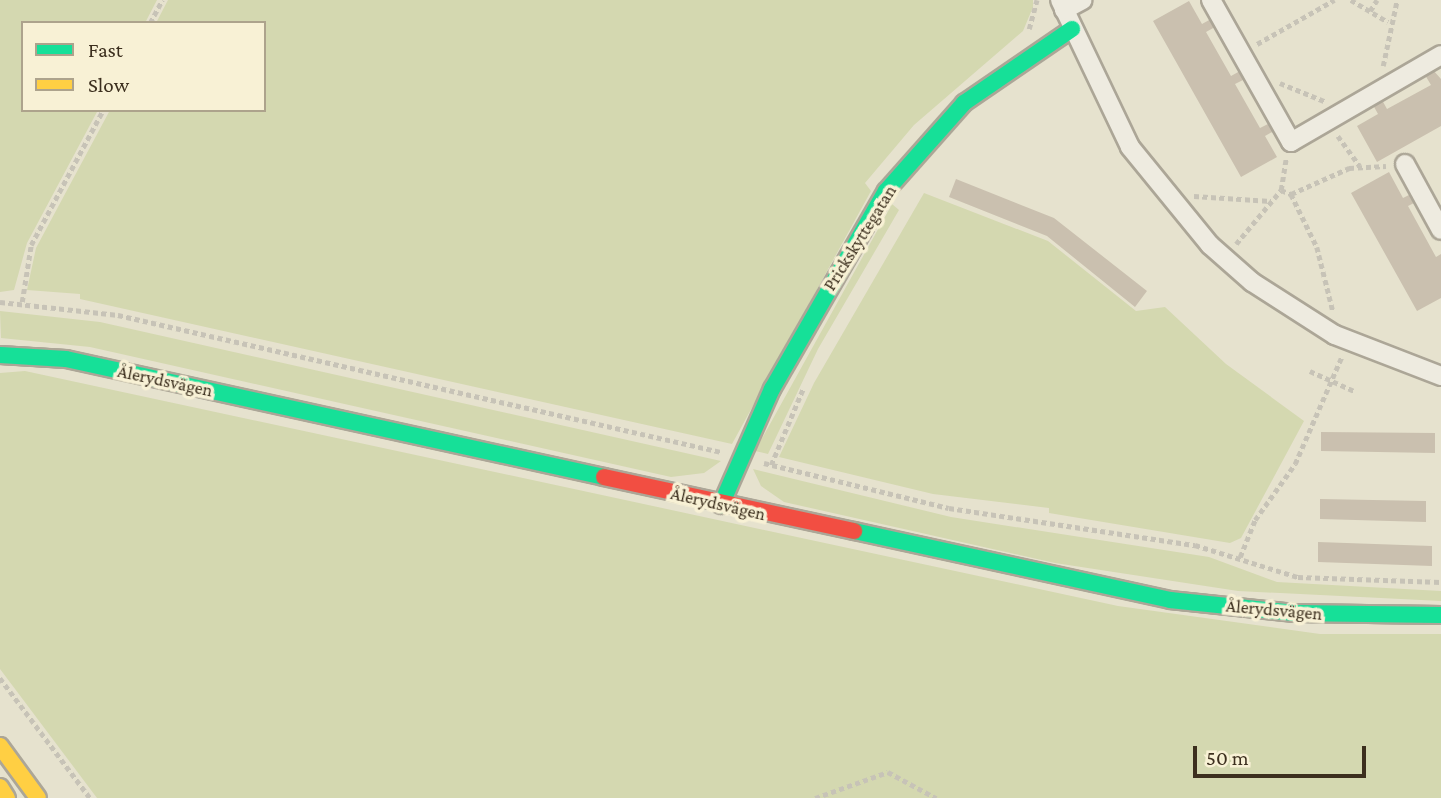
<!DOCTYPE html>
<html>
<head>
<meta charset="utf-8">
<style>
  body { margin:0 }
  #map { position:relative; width:1441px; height:798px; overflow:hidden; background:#e6e2ce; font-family:"Crimson Pro",serif }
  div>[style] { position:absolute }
  .green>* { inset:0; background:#d4d8b0 }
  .building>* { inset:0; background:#cac0af }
  .path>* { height:4.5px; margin-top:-2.25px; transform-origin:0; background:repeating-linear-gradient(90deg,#c7c3b7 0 5px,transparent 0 8.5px) }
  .roads { filter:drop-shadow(2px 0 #aca697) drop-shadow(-2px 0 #aca697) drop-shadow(0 2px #aca697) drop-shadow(0 -2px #aca697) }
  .street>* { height:18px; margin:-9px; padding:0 9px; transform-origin:9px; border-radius:9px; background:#eeebe0 }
  .fast>* { height:16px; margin:-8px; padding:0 8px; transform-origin:8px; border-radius:8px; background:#16e098 }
  .slow>* { height:16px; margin:-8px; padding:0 8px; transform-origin:8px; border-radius:8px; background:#ffcf43 }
  .jam>* { height:16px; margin:-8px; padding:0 8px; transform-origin:8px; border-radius:8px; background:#f24e42 }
  span { translate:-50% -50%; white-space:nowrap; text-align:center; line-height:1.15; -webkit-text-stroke:7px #f8f1d5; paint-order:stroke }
  .street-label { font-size:18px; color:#3c2f1e }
  .legend { position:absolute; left:21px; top:21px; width:245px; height:91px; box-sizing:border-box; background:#f8f1d5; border:2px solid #ada38c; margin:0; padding:9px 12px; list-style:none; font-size:21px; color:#3c2f1e }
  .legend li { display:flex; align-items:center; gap:14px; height:35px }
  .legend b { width:35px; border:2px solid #ada38c }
  .scale { position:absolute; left:1193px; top:746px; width:173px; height:32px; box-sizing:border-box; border:4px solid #3c2f1e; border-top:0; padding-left:9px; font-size:21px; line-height:24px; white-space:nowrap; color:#3c2f1e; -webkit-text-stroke:5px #f8f1d5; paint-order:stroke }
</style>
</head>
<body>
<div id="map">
  <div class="green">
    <div style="clip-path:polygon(0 0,157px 0,145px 23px,23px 23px,23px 110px,98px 110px,27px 243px,14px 290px,0 292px)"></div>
    <div style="clip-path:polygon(168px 0,1033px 0,1033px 7px,1023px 31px,914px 125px,865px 183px,871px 191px,732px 444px,80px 299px,80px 294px,27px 290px,36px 248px,110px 110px,264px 110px,264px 23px,156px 23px)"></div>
    <div style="clip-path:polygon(924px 193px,1048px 241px,1136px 311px,1165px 307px,1226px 364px,1304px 421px,1241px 538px,1230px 543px,1049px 513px,1049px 508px,933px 494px,779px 457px,814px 383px)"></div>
    <div style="clip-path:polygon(892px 204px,899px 210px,818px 349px,768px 454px,755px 451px)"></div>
    <div style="clip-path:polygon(0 311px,100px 322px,721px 461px,704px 473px,671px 477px,90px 347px,1px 338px)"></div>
    <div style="clip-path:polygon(25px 371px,1118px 606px,1320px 634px,1441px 634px,1441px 798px,97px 798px,0 669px,0 373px)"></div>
    <div style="clip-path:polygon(753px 469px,951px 517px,1209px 557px,1277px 582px,1441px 591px,1441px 601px,1238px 591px,1055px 563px,784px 502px,761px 486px)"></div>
  </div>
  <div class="building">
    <div style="clip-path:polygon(1189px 1px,1202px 24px,1211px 19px,1215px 27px,1206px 32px,1231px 76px,1240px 71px,1245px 79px,1235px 84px,1260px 128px,1270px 123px,1274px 131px,1265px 136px,1277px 157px,1241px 177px,1153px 21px)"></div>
    <div style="clip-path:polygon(1433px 70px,1441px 79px,1441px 126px,1377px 162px,1357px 126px,1378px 114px,1373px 105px,1382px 100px,1387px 109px,1431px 85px,1425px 75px)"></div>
    <div style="clip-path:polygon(1389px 172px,1403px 198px,1413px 193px,1418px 201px,1408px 206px,1436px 257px,1441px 254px,1441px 298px,1417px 311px,1351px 193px)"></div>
    <div style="clip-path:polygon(956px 179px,1054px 218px,1147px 291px,1135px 307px,1047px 236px,949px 197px)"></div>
    <div style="clip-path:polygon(1321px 432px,1435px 433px,1435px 453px,1321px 451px)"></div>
    <div style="clip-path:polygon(1320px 499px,1426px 501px,1426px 522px,1320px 519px)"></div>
    <div style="clip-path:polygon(1318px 542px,1432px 546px,1432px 566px,1318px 562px)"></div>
  </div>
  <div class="path">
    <div style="left:1351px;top:0;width:43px;rotate:30.7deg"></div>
    <div style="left:1370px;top:11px;width:13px;rotate:-58deg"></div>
    <div style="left:150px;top:23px;width:26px;rotate:-62deg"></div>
    <div style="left:1029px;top:29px;width:30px;rotate:-75deg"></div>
    <div style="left:1257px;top:44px;width:89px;rotate:-29.7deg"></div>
    <div style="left:1383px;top:66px;width:67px;rotate:-78deg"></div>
    <div style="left:1280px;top:83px;width:48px;rotate:22.2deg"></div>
    <div style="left:1338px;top:136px;width:37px;rotate:54deg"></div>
    <div style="left:1281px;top:190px;width:11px;rotate:22deg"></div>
    <div style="left:1291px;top:194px;width:64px;rotate:-24.1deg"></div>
    <div style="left:1349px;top:168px;width:37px;rotate:-3deg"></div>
    <div style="left:1291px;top:194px;width:59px;rotate:63.9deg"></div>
    <div style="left:1317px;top:247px;width:66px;rotate:76deg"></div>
    <div style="left:1194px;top:196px;width:77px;rotate:3.7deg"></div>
    <div style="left:1236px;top:244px;width:70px;rotate:-50.2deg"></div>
    <div style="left:1281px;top:190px;width:32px;rotate:-81deg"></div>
    <div style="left:0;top:302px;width:119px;rotate:6.3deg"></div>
    <div style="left:118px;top:315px;width:618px;rotate:12.8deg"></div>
    <div style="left:22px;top:302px;width:58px;rotate:-81deg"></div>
    <div style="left:31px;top:245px;width:153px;rotate:-61.9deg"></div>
    <div style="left:1310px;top:371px;width:48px;rotate:24.4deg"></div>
    <div style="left:764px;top:463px;width:190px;rotate:13.7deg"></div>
    <div style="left:949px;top:508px;width:249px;rotate:8.6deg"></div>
    <div style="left:1195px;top:545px;width:108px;rotate:17.3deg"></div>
    <div style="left:1298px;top:577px;width:143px;rotate:2deg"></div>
    <div style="left:771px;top:465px;width:82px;rotate:-67.2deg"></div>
    <div style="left:1240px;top:557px;width:40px;rotate:-68deg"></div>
    <div style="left:1255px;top:520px;width:69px;rotate:-54.5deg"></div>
    <div style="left:1295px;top:464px;width:118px;rotate:-66.5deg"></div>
    <div style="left:0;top:678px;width:150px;rotate:53.1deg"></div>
    <div style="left:815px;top:798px;width:77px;rotate:-19.6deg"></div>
    <div style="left:888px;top:772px;width:55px;rotate:28.4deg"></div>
  </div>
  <div class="roads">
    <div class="street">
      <div style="left:1060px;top:0;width:163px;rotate:64.5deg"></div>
      <div style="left:1130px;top:147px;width:127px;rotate:50.8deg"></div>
      <div style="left:1210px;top:245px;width:56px;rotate:41.4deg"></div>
      <div style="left:1252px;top:282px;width:98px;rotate:32.6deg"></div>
      <div style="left:1335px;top:335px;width:114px;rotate:21.1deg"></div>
      <div style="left:1211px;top:0;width:163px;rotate:60.6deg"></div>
      <div style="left:1291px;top:142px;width:173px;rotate:-30.1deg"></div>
      <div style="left:1064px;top:10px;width:21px;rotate:-28deg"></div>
      <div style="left:1405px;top:164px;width:75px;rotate:61.4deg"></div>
    </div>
    <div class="fast">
      <div style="left:0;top:355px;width:66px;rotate:3.5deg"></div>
      <div style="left:66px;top:359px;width:551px;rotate:12.37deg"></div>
      <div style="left:721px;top:505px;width:127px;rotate:-66.3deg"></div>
      <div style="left:772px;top:389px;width:228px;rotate:-60.1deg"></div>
      <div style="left:886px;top:191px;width:118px;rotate:-48.4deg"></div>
      <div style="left:964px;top:103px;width:131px;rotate:-34.4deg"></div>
      <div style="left:854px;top:531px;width:323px;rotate:12.3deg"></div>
      <div style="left:1170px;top:600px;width:125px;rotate:6deg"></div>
      <div style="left:1294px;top:613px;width:147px;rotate:0.8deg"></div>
    </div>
    <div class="slow">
      <div style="left:0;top:746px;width:64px;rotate:53.8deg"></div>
      <div style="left:0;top:787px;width:13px;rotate:58deg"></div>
    </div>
    <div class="jam">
      <div style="left:604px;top:477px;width:256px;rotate:12.2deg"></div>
    </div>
  </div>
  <div class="street-label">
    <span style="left:860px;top:238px;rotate:-58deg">Prickskyttegatan</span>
    <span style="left:165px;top:381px;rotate:12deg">Ålerydsvägen</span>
    <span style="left:718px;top:504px;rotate:13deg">Ålerydsvägen</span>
    <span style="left:1274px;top:610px;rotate:5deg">Ålerydsvägen</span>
  </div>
  <ul class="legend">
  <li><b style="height:9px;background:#16e098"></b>Fast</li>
  <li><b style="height:9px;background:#ffcf43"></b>Slow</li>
  </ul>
  <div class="scale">50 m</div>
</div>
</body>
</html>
